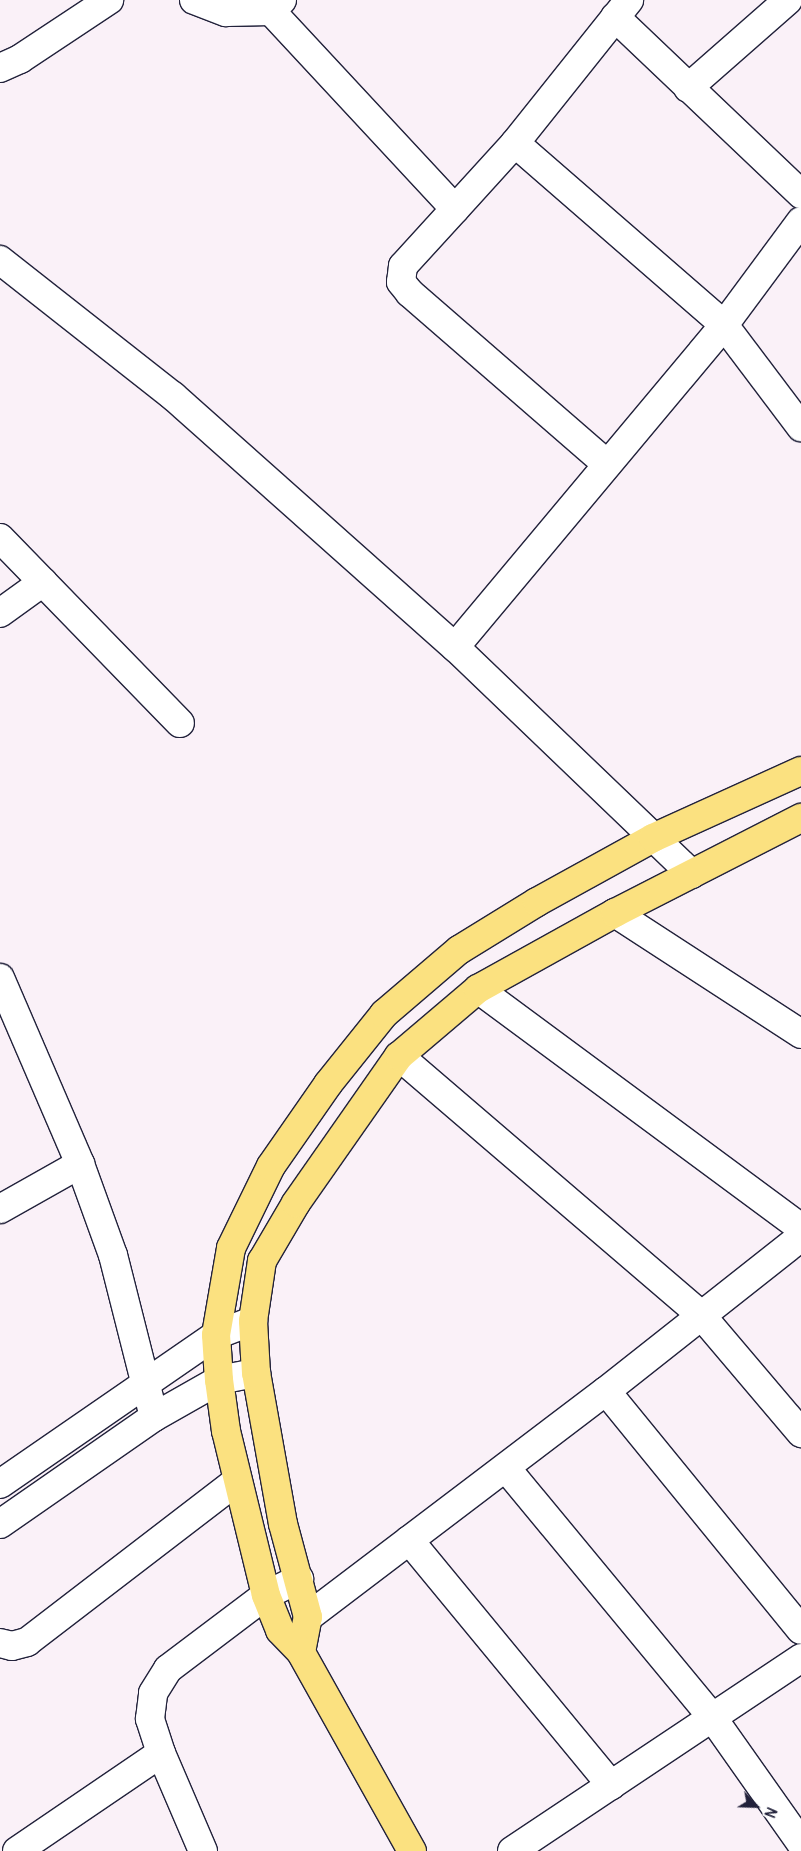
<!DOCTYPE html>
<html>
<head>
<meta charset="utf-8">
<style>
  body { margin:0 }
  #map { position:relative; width:801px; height:1851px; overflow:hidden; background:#faf1f8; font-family:Pangolin,sans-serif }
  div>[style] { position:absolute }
  .roads { filter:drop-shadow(1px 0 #22223b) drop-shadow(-1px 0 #22223b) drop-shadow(0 1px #22223b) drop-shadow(0 -1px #22223b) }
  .minor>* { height:28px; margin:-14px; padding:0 14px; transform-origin:14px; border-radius:14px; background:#fff }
  .primary>* { height:28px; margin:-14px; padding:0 14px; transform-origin:14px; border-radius:14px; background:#fbe180 }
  span { translate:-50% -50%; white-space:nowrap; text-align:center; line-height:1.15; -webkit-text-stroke:5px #fff; paint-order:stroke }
  .north { position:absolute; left:731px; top:1781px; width:50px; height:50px; -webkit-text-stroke:4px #fff; paint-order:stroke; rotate:114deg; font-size:14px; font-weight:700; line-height:20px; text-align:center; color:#22223b }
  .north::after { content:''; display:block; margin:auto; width:18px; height:22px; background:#22223b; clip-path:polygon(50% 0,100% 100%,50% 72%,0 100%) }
</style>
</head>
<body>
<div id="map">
  <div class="roads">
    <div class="minor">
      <div style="left:194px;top:0;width:34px;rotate:21deg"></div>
      <div style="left:226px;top:12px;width:45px;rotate:-1.3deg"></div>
      <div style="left:282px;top:0;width:16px;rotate:135deg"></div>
      <div style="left:271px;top:11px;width:270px;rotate:47.1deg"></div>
      <div style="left:455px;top:209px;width:89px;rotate:-47.7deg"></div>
      <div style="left:515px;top:143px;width:277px;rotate:41deg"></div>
      <div style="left:724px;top:325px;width:128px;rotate:53deg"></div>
      <div style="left:615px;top:17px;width:257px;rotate:43.6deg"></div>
      <div style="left:0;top:68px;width:22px;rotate:-24deg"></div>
      <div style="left:20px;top:59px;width:107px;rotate:-33.5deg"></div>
      <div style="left:688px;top:88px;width:133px;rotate:-41.3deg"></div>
      <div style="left:515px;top:143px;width:183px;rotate:-51.4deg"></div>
      <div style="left:455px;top:209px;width:77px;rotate:132.4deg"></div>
      <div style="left:403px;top:266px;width:16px;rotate:97deg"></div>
      <div style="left:401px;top:282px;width:14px;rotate:51deg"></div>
      <div style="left:410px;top:293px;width:261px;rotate:41deg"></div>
      <div style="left:0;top:260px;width:220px;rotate:38.2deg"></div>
      <div style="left:173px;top:396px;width:378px;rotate:41.7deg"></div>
      <div style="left:455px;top:647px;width:328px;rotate:43.8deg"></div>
      <div style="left:0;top:538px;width:258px;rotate:45.8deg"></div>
      <div style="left:0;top:613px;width:53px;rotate:-35.8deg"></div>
      <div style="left:455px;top:647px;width:420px;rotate:-50.1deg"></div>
      <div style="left:724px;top:325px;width:129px;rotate:-53.5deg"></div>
      <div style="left:615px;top:913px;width:222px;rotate:33deg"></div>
      <div style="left:0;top:978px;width:202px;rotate:66.7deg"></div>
      <div style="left:80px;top:1164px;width:97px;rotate:70.1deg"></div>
      <div style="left:113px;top:1255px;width:167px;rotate:75.8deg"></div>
      <div style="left:478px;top:989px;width:402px;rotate:36.5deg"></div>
      <div style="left:399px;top:1056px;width:398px;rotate:40.6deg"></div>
      <div style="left:701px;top:1315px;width:155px;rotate:49.7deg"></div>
      <div style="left:0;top:1209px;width:92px;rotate:-29.4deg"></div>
      <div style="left:606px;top:1391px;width:308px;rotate:50.8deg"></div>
      <div style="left:506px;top:1468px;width:323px;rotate:50.4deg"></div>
      <div style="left:712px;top:1717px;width:154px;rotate:54.8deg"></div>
      <div style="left:0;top:1484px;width:262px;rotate:-34.6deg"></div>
      <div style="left:216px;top:1335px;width:40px;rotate:-21deg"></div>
      <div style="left:0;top:1524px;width:188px;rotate:-34.8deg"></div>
      <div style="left:154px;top:1417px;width:75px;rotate:-29.6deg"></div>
      <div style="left:219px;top:1380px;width:38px;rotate:-11deg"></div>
      <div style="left:409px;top:1540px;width:318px;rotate:50.5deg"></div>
      <div style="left:308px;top:1617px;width:374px;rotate:-37.2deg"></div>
      <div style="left:606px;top:1391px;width:248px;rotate:-38.3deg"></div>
      <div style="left:0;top:1643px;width:12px;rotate:14deg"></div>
      <div style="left:12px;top:1646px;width:16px;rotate:-15deg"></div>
      <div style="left:27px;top:1642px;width:265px;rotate:-37.5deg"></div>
      <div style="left:17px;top:1851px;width:174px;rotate:-34.2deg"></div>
      <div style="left:203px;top:1851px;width:107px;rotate:-113.2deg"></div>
      <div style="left:161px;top:1753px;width:36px;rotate:-108deg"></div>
      <div style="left:150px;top:1719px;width:26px;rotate:-83deg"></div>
      <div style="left:153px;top:1693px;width:28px;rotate:-58deg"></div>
      <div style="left:168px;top:1669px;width:123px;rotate:-37.1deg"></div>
      <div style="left:266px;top:1595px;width:37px;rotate:-26deg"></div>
      <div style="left:512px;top:1851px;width:348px;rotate:-33.7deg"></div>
    </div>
    <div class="primary">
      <div style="left:301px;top:1652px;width:36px;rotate:-79deg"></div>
      <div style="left:308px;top:1617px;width:96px;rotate:-105deg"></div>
      <div style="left:283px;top:1524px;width:153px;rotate:-100.1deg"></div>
      <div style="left:256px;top:1373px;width:52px;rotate:-93.3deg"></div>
      <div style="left:253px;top:1321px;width:61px;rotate:-81.5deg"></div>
      <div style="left:262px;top:1261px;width:67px;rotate:-59.6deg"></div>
      <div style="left:296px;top:1203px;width:179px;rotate:-55deg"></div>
      <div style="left:399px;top:1056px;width:104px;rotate:-40.3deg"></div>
      <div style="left:478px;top:989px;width:157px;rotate:-29deg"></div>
      <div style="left:615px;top:913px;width:209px;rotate:-27.1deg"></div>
      <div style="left:412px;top:1851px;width:228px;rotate:-119.2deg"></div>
      <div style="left:301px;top:1652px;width:30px;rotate:-134deg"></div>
      <div style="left:280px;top:1630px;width:38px;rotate:-112deg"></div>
      <div style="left:266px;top:1595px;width:169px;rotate:-103.7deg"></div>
      <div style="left:226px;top:1431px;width:51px;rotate:-97.8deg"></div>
      <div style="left:219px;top:1380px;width:45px;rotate:-93.8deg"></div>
      <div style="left:216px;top:1335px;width:88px;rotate:-80.2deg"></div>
      <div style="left:231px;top:1248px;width:91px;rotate:-64deg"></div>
      <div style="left:271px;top:1166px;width:100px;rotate:-55.2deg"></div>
      <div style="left:328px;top:1084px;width:90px;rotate:-51.3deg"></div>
      <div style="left:384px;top:1014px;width:99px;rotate:-40.5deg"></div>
      <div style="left:459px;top:950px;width:92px;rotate:-31.6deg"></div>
      <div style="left:537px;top:902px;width:132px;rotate:-28.9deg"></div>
      <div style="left:653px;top:838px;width:162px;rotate:-24.4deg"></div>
    </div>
  </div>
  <div class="north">N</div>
</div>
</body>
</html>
